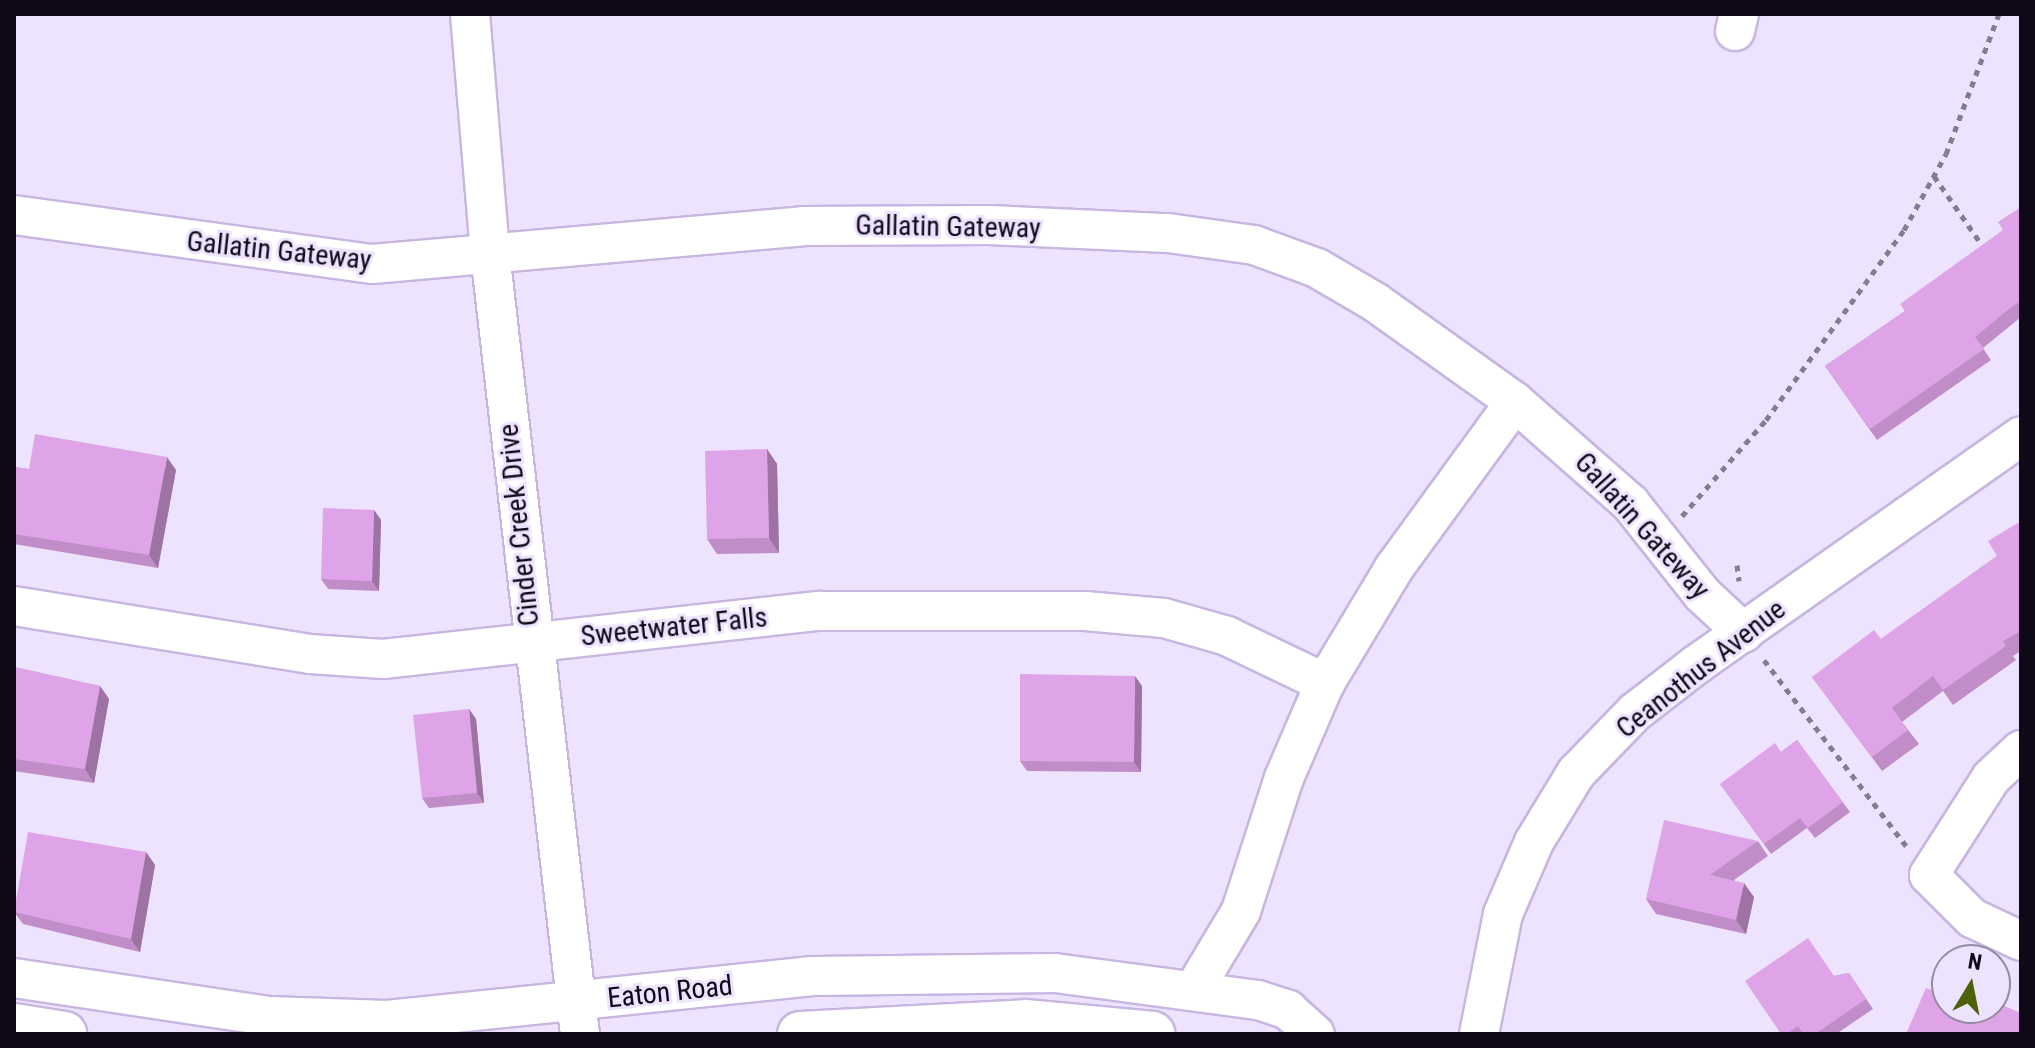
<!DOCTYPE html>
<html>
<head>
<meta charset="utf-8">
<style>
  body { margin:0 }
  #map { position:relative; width:2035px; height:1048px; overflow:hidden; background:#ede3fe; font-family:"Roboto Condensed",sans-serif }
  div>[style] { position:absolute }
  .path>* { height:5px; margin-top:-2.5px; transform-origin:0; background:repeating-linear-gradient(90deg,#847c91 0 6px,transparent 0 12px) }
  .roads { filter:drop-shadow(2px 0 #c6b6e1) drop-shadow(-2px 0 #c6b6e1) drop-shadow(0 2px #c6b6e1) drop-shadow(0 -2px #c6b6e1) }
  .street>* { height:38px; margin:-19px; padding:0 19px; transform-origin:19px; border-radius:19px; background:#fff }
  .secondary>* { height:44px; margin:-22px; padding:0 22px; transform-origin:22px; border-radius:22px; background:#fff }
  .wall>* { inset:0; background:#c08dc8 }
  .shaded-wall>* { inset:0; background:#9c73a2 }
  .building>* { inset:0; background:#dfa4e8 }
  span { translate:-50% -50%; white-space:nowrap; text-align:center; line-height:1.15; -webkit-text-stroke:6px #ede3fe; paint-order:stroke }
  .street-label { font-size:28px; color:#0f0917 }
  .frame { position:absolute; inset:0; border:16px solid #0f0917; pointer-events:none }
  .north { position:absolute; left:1931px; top:944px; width:80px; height:80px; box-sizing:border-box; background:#ede3fe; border:2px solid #948ca2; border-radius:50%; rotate:10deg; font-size:22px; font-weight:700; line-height:32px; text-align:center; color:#0f0917 }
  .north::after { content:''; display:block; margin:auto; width:28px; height:36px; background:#4f6108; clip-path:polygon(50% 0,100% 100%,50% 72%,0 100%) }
</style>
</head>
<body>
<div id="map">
  <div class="path">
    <div style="left:1934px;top:176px;width:88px;rotate:55.2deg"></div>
    <div style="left:1682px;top:516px;width:128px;rotate:-48.8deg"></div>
    <div style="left:1766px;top:420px;width:235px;rotate:-54deg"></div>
    <div style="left:1904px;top:230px;width:87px;rotate:-61.1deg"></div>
    <div style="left:1946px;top:154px;width:150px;rotate:-69.3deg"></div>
    <div style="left:1737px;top:565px;width:16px;rotate:83deg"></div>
    <div style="left:1764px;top:660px;width:234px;rotate:52.6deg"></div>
  </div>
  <div class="roads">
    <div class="street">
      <div style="left:470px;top:14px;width:240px;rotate:85.2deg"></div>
      <div style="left:490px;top:253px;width:786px;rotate:83.43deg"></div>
      <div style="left:1735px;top:31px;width:17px;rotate:-77deg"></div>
      <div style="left:14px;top:215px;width:361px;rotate:7.8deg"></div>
      <div style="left:372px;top:264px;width:433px;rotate:-5deg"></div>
      <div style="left:803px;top:226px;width:186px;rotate:-0.3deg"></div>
      <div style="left:989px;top:225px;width:179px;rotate:2.6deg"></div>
      <div style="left:1168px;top:233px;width:87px;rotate:7.9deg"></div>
      <div style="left:1254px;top:245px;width:67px;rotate:20.1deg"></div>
      <div style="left:1317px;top:268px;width:67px;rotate:30.4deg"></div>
      <div style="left:1375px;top:302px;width:172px;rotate:35.5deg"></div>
      <div style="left:1515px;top:402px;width:153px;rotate:41.3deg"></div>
      <div style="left:1630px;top:503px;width:116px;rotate:51.6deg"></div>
      <div style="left:1702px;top:594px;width:57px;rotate:42.9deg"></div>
      <div style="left:14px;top:606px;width:300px;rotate:9.2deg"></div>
      <div style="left:310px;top:654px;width:73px;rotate:3.9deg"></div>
      <div style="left:383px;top:659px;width:440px;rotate:-6.3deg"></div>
      <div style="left:820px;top:611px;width:265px"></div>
      <div style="left:1085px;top:611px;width:79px;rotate:5.1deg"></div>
      <div style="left:1164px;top:618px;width:66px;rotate:15.9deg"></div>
      <div style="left:1227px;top:636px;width:109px;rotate:25.6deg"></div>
      <div style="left:2021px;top:750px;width:41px;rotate:137deg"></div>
      <div style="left:1991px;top:778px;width:115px;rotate:122.6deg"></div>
      <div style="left:1929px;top:875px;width:61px;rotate:45deg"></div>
      <div style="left:1972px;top:918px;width:54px;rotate:25.1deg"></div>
      <div style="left:14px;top:978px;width:258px;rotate:8.5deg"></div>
      <div style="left:269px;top:1016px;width:118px;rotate:1.9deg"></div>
      <div style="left:387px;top:1020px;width:428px;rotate:-5.9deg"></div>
      <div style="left:813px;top:976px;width:242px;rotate:-0.7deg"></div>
      <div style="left:1055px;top:973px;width:205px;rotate:7.6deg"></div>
      <div style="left:1258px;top:1000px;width:32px;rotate:18deg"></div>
      <div style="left:1288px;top:1010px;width:36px;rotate:42deg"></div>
      <div style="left:1195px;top:988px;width:90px;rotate:-59.1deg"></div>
      <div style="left:1241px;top:911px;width:140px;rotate:-72.1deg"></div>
      <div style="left:1284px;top:778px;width:103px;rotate:-66.7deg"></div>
      <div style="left:1325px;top:683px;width:134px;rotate:-59deg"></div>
      <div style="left:1394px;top:568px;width:205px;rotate:-53.9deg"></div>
      <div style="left:1479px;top:1034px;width:122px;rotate:-78.7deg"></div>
      <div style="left:1503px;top:914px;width:78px;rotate:-66.7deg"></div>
      <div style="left:1534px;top:842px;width:81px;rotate:-58.7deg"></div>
      <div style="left:1576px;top:773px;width:85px;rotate:-46deg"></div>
      <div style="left:1635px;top:712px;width:78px;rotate:-37.7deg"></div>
      <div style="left:1697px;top:664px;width:396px;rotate:-35.1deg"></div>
    </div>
    <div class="secondary">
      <div style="left:14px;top:1026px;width:51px;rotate:9.1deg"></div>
      <div style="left:800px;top:1034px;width:226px;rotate:-3deg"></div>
      <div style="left:1026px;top:1022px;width:127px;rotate:5.4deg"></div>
    </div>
  </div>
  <div class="wall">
    <div style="clip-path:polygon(2021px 207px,2021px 317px,1983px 348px,1991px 360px,1877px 440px,1825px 366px,1905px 311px,2003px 230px)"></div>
    <div style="clip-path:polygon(767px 449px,777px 464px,779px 553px,717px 554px,707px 539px)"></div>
    <div style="clip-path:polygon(14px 467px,29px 469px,176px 470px,158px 568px,14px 544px)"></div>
    <div style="clip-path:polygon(374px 510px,381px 520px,379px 591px,328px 589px,321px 579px)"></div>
    <div style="clip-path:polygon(2021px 521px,2021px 651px,2013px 656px,2016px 660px,1953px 705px,1943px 691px,1902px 722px,1919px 744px,1882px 771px,1812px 677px,1881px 639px,1997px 556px)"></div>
    <div style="clip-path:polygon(14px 667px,100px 686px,109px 699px,94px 783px,14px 771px)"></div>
    <div style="clip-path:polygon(1142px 686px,1141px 772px,1027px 771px,1020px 761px)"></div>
    <div style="clip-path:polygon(469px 709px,476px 719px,484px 803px,429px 808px,422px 798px)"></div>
    <div style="clip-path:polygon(1797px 740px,1850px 812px,1815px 838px,1807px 828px,1771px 854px,1720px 784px,1781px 752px)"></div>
    <div style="clip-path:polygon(1758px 841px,1768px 856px,1734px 880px,1754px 897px,1746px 934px,1656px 914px,1646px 899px)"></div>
    <div style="clip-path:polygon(146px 852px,155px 865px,140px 952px,23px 924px,14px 912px)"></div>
    <div style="clip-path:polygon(1849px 973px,1873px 1009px,1836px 1034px,1781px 1034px,1834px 976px)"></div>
  </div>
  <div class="shaded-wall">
    <div style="clip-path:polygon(767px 449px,777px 464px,779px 553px,769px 538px)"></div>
    <div style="clip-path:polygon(167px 457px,176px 470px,158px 568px,149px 555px)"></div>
    <div style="clip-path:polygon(374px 510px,381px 520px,379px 591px,372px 581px)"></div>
    <div style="clip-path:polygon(1135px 676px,1142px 686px,1141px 772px,1134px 762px)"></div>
    <div style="clip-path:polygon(100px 686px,109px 699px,94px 783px,85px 769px)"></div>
    <div style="clip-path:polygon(469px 709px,476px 719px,484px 803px,477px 793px)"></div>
    <div style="clip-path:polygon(146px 852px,155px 865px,140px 952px,131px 939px)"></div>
    <div style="clip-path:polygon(1744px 883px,1754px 897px,1746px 934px,1736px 920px)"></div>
  </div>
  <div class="building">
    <div style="clip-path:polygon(2021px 207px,2021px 301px,2009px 309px,1975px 337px,1984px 349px,1870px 429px,1825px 366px,1905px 311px,1900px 304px,2003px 230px,1998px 222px)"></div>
    <div style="clip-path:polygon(35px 434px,167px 457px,149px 555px,14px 534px,14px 467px,29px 469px)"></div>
    <div style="clip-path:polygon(767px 449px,769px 538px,707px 539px,705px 451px)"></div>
    <div style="clip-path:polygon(323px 508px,374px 510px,372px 581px,321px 579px)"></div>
    <div style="clip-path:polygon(2021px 521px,2021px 631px,2003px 641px,2006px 646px,1943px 690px,1933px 676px,1892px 708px,1908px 730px,1872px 757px,1812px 677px,1874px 630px,1881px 639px,1997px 556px,1988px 541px)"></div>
    <div style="clip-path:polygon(14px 667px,100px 686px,85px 769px,14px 759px)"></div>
    <div style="clip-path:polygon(1020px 674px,1135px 676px,1134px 762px,1020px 761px)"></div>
    <div style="clip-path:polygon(469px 709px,477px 793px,422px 798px,413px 715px)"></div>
    <div style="clip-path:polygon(1797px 740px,1843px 802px,1808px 828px,1800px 818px,1764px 844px,1720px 784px,1775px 743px,1781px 752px)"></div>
    <div style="clip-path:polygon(1664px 820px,1758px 841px,1710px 875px,1744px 883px,1736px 920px,1646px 899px)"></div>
    <div style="clip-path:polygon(28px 832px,146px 852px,131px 939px,14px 912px)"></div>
    <div style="clip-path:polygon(1808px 938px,1834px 976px,1849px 973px,1866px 999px,1815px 1034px,1803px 1034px,1798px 1026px,1787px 1034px,1781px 1034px,1745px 981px)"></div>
    <div style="clip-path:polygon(1926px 988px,1947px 996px,1947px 1008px,1995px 1008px,1995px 1002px,2021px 1013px,2021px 1034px,1906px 1034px)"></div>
  </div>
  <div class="street-label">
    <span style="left:948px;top:227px;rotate:1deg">Gallatin Gateway</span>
    <span style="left:279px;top:251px;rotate:6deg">Gallatin Gateway</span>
    <span style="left:519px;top:525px;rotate:-96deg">Cinder Creek Drive</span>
    <span style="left:1642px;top:526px;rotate:48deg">Gallatin Gateway</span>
    <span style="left:674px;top:627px;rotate:-6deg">Sweetwater Falls</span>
    <span style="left:1701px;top:669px;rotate:-38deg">Ceanothus Avenue</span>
    <span style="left:670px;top:992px;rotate:-6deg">Eaton Road</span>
  </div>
  <div class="frame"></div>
  <div class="north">N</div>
</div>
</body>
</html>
